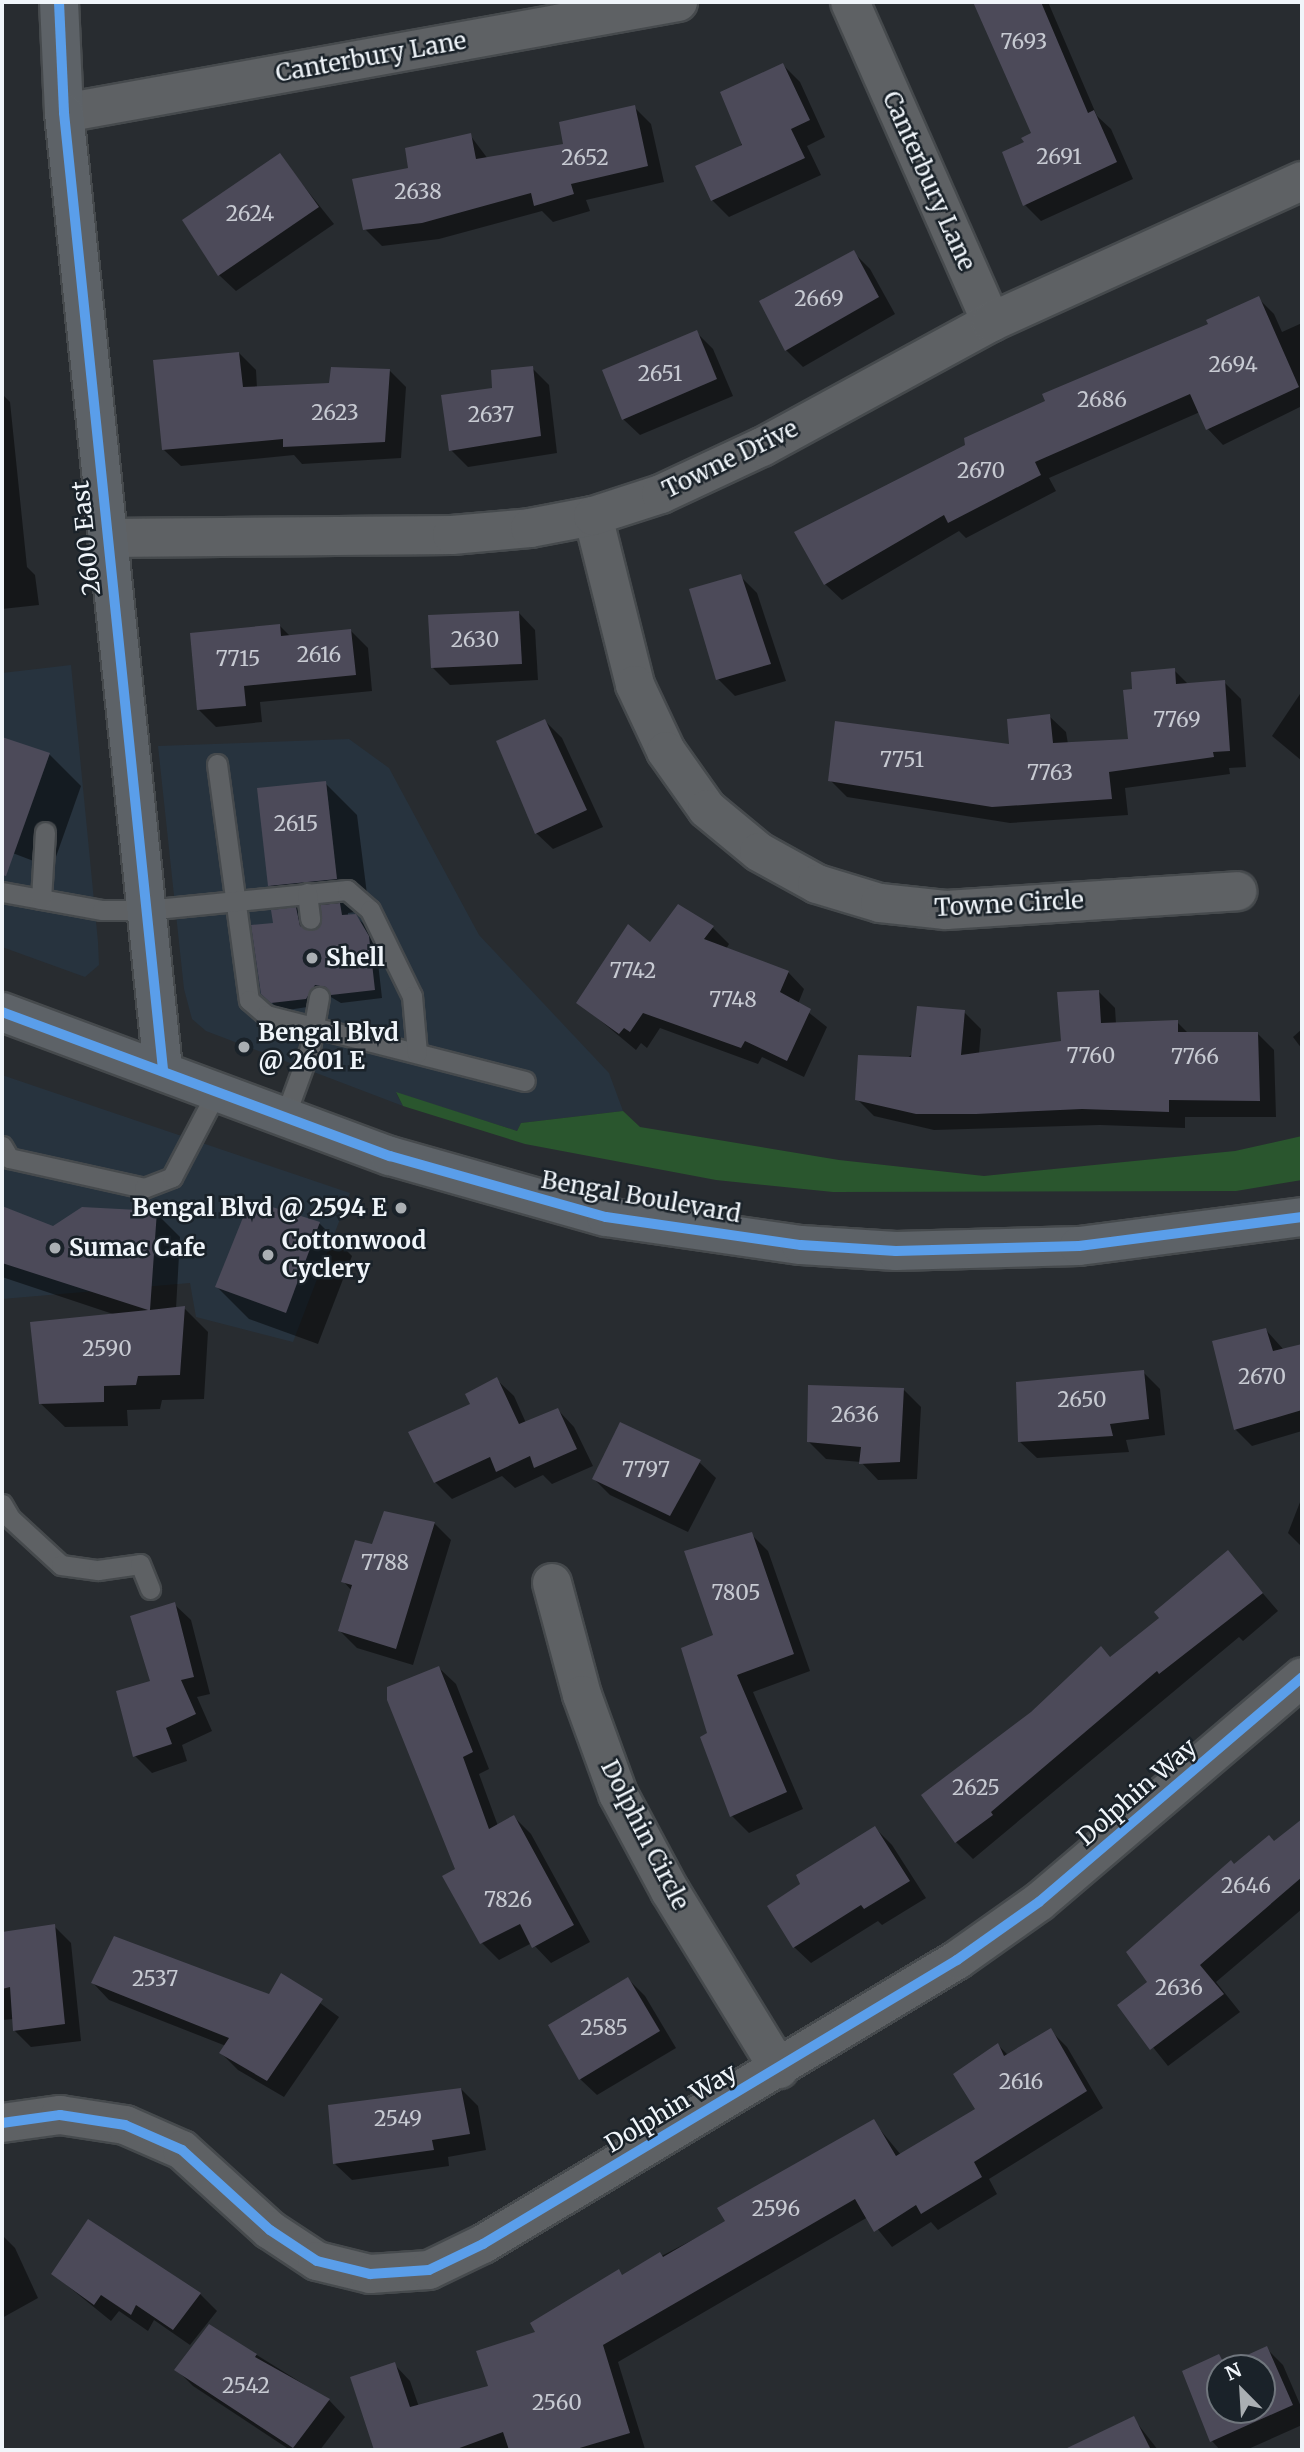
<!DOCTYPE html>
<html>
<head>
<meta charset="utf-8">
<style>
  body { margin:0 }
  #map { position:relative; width:1304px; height:2452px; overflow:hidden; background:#282c30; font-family:Merriweather,serif }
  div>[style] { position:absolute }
  .built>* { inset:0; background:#27333e }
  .green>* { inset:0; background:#2a562e }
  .shadow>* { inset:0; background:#0007 }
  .building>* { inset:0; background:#4c4a59 }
  .roads { filter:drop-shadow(2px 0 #464a4d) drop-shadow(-2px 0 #464a4d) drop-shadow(0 2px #464a4d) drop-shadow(0 -2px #464a4d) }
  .lane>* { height:19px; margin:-9.5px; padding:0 9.5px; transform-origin:9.5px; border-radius:9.5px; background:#5e6164 }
  .street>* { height:38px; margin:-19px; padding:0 19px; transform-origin:19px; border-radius:19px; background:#5e6164 }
  .secondary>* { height:38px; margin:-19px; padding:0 19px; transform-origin:19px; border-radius:19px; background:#5d6267 }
  .cycleway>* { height:10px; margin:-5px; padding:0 5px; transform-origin:5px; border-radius:5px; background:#5a9eea }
  .dots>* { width:19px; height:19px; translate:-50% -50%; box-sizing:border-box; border:4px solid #1a2229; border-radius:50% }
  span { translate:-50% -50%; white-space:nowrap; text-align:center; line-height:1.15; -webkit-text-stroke:5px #1a2229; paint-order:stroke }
  .number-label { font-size:21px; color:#c7cad2 }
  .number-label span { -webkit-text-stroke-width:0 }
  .street-label { font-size:24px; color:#f0f5fa }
  .poi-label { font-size:24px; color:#f0f5fa; font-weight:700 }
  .left { translate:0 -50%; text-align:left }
  .right { translate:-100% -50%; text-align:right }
  .frame { position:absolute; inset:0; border:4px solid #f0f5fa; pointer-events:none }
  .north { position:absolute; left:1206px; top:2354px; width:70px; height:70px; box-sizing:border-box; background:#1a2229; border:2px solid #70767d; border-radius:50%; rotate:336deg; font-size:19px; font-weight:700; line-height:28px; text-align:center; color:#f0f5fa }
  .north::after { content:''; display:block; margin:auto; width:24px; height:32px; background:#aaafb3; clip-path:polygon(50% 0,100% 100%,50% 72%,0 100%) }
</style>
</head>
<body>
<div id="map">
  <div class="built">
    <div style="clip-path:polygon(71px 665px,98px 942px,99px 965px,85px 977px,2px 947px,2px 673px)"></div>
    <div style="clip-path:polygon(349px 739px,389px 768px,479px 935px,609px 1073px,623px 1111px,521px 1123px,517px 1131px,396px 1093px,403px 1106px,206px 1031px,192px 1019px,184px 989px,158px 746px)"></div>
    <div style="clip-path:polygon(2px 1075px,350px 1193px,293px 1342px,196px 1317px,190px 1283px,2px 1299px)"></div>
  </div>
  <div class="green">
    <div style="clip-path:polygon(396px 1092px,517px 1131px,521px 1123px,623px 1111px,640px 1127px,839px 1160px,984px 1176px,1235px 1151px,1302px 1136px,1302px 1180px,1236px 1191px,833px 1192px,716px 1180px,525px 1144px,403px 1106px)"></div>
  </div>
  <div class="shadow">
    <div style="clip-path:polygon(975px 2px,1048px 2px,1097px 116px,1111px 129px,1133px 179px,1041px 221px,1025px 205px,1026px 143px,1033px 134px)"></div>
    <div style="clip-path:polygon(783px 65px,800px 82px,825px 137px,807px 146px,821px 175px,729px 217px,712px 200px)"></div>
    <div style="clip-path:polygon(634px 107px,651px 124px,664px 182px,586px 200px,590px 211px,553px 222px,542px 211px,439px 239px,382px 246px,365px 229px,410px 169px,470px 135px,488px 159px,565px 146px)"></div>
    <div style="clip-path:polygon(279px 155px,334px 224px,236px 291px,219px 275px)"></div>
    <div style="clip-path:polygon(853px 252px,870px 269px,895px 314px,803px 367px,786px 350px)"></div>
    <div style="clip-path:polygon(1258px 298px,1274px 314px,1282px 332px,1302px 323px,1302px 406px,1223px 445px,1207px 428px,1200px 412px,1049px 478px,1056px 491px,966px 538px,959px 531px,842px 600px,825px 584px,1210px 325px)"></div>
    <div style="clip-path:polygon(696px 332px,713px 349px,733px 396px,640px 435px,623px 419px)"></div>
    <div style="clip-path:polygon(239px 353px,256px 370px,257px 388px,330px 385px,389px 370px,406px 387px,401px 458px,302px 464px,294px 455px,181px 466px,164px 450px)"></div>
    <div style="clip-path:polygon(532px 368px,549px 385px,557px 453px,468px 467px,451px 450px)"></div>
    <div style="clip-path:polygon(2px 394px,10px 402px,27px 567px,35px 575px,39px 605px,2px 609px)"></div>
    <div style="clip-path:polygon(740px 576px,757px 593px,786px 681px,735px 696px,718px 679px)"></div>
    <div style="clip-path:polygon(519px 613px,535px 630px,538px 680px,450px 685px,433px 668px)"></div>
    <div style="clip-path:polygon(280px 626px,291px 637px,351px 631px,368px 648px,372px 691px,260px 702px,262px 722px,216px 727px,199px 710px)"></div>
    <div style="clip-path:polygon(1174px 670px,1189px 685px,1224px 682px,1241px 699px,1246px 767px,1229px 768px,1230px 774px,1125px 788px,1128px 815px,1010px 823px,847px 797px,830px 780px,1011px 746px,1049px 716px,1066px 732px,1068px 744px,1130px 740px,1134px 691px)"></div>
    <div style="clip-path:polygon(1302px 691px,1302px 761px,1272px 736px)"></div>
    <div style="clip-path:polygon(545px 721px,562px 738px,603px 827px,553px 849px,536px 833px)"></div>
    <div style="clip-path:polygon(2px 739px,49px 754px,81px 786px,52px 868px,2px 849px)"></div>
    <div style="clip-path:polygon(evenodd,325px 783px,357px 815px,369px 910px,348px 913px,348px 916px,355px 916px,364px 924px,376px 945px,382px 998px,341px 1003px,324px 993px,314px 1006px,281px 1011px,271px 1002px,275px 924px,295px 909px,270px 885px,325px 783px,323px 915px,323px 924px,312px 933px,306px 930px,304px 917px,323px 915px)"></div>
    <div style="clip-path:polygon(713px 928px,729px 944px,726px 949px,788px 972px,804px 989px,798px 1004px,827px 1027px,804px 1077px,762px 1057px,758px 1064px,660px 1028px,647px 1048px,641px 1043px,636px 1050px,578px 1002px,651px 944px)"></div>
    <div style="clip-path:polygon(1098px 991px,1115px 1008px,1116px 1024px,1177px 1022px,1189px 1034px,1257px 1033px,1274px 1050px,1276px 1117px,1185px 1117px,1185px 1128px,1100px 1125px,934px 1130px,874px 1116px,857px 1099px,964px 1012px,981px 1029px,979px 1054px,1063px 1043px)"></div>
    <div style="clip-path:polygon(1302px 1029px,1302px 1049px,1293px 1037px)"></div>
    <div style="clip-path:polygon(251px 1202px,320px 1224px,352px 1256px,318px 1344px,249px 1319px,217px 1287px)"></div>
    <div style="clip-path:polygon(2px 1208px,53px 1228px,156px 1213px,180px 1237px,176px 1309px,184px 1308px,208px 1332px,204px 1399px,162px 1400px,160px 1409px,127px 1410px,128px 1426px,65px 1427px,40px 1403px,116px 1315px,2px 1277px)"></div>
    <div style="clip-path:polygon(1266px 1330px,1284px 1350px,1302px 1345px,1302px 1431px,1252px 1446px,1235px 1429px)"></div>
    <div style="clip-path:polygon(1143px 1372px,1160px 1389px,1165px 1435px,1126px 1440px,1129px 1452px,1037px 1458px,1020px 1442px)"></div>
    <div style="clip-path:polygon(497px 1380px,514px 1396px,526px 1423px,558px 1410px,574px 1427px,593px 1466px,552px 1484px,543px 1475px,515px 1488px,502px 1476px,452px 1499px,435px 1482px,472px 1405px)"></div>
    <div style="clip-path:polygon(904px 1390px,921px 1407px,917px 1479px,878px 1480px,861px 1462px,826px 1459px,809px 1442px)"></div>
    <div style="clip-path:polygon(699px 1462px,716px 1478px,688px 1532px,610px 1495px,594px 1479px)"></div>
    <div style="clip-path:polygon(1302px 1497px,1302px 1547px,1288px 1533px)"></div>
    <div style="clip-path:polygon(434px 1523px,451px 1540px,413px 1665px,357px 1648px,340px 1631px,352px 1591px,343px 1581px,373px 1546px)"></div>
    <div style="clip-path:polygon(751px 1534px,768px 1551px,810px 1671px,753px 1692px,803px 1809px,749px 1833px,732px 1816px,702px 1738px,710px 1734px,715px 1636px)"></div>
    <div style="clip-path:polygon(1228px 1553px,1278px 1611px,1243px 1641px,1239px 1637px,973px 1859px,956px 1842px,1111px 1659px,1161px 1618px)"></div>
    <div style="clip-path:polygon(174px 1604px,191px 1620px,210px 1694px,197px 1697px,212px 1731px,182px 1745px,187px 1761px,152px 1773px,135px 1756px)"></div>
    <div style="clip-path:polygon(439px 1668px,456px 1684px,489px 1769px,479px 1774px,498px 1826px,514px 1817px,531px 1834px,590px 1942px,551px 1963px,532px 1943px,499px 1960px,482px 1943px,458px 1870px)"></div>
    <div style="clip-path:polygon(1302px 1821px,1302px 1909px,1216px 1982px,1240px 2012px,1168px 2066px,1120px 2006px,1150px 1982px,1234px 1866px,1275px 1843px)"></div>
    <div style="clip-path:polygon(875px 1828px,892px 1845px,926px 1898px,882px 1925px,878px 1921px,811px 1963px,794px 1947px,802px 1885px)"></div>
    <div style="clip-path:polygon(54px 1926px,71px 1943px,81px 2041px,31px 2047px,14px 2030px,14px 2019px,2px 2020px,2px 1934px)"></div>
    <div style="clip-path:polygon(282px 1975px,339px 2017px,284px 2097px,238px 2070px,221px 2053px,226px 2046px,109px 2000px,93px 1983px,270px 1996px)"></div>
    <div style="clip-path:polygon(628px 1979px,645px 1996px,676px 2048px,597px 2095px,580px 2079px)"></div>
    <div style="clip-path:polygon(1051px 2031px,1067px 2047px,1103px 2108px,989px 2179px,997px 2194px,938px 2230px,931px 2222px,892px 2247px,868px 2217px,618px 2362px,645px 2449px,376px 2450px,352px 2378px,394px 2364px,410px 2381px,419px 2407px,490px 2387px,538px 2333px,623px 2276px,727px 2222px,873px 2121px,901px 2155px,978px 2109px,998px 2045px,1008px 2055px)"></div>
    <div style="clip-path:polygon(461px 2089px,478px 2106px,486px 2150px,448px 2157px,449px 2166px,352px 2180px,335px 2164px)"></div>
    <div style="clip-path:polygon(89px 2221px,200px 2294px,217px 2311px,190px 2345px,154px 2320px,148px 2331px,119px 2311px,111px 2321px,53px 2274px)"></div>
    <div style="clip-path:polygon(2px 2235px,15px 2248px,38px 2298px,2px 2318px)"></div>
    <div style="clip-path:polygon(210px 2326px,329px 2400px,345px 2417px,320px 2450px,290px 2450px,193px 2386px,176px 2369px)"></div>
    <div style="clip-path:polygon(evenodd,1267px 2349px,1283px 2365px,1302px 2409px,1302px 2425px,1246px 2450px,1220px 2450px,1212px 2441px,1184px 2372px,1219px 2356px,1228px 2366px,1267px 2349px,1220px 2368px,1262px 2368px,1262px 2410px,1220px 2410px,1220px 2368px)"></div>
    <div style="clip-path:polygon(1133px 2418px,1158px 2450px,1082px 2450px,1090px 2446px)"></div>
  </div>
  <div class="building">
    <div style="clip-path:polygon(973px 2px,1041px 2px,1088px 113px,1094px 110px,1117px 162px,1023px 206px,1002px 152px,1024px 142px,1021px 138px,1031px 133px)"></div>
    <div style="clip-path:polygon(783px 63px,810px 120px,791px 129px,805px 158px,711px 201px,695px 166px,742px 145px,720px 92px)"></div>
    <div style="clip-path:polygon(635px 105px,648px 166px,571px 184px,574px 194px,534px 206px,531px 193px,422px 223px,363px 230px,352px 179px,408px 168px,405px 148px,471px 133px,476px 159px,563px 144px,559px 122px)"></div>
    <div style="clip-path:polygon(280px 153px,319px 207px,218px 276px,182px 220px)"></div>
    <div style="clip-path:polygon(854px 250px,879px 297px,785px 351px,759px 301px)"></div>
    <div style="clip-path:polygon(1259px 296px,1299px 387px,1206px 430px,1190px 394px,1035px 462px,1041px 475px,948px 523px,944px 515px,824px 585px,794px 532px,965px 445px,964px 438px,1045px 401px,1042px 394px,1208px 324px,1206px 320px)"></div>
    <div style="clip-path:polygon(697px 330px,717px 379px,622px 420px,602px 370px)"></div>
    <div style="clip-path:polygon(239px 352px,243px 387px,329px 383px,331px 367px,390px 369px,385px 442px,283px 447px,283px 439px,162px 450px,153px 360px)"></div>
    <div style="clip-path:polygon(533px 366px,541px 436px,449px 451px,441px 395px,492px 388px,491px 370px)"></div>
    <div style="clip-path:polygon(741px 574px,771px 664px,716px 680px,689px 589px)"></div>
    <div style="clip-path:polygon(519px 611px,522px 664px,431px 668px,428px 615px)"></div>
    <div style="clip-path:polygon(280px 624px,281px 636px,351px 629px,356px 675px,244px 686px,246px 706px,197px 710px,190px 633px)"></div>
    <div style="clip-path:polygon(1175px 668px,1176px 684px,1225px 680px,1230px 751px,1213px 752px,1214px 757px,1109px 772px,1112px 799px,992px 807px,828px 781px,835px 721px,1009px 744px,1007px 719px,1050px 714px,1053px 743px,1128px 739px,1123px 690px,1132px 689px,1131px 672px)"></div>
    <div style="clip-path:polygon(545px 719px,587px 810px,535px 834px,496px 741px)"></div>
    <div style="clip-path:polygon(2px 737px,50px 753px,6px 876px,2px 875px)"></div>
    <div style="clip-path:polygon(326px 781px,337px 879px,268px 886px,257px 788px)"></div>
    <div style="clip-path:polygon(340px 903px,342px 915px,356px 914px,369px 936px,375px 990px,331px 995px,326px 987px,315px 985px,306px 999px,271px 1003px,261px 994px,251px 925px,273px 923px,271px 910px,296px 907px,300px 926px,312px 931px,321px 923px,321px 905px)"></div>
    <div style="clip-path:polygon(678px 904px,714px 926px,704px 939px,789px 971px,780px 992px,811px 1009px,787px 1061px,745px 1041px,741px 1048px,643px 1013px,630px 1032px,624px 1028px,619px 1034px,576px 1003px,628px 924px,650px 942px)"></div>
    <div style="clip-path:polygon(1099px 990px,1101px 1023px,1178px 1020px,1178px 1032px,1258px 1032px,1260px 1101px,1169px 1100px,1169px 1112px,1082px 1109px,976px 1114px,916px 1114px,855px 1100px,858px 1055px,911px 1057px,917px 1006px,965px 1010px,961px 1055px,1061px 1041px,1057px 992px)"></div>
    <div style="clip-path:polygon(250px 1200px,320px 1222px,286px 1313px,215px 1287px)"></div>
    <div style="clip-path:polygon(2px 1206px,53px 1226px,82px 1207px,157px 1211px,150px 1310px,185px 1306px,180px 1375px,138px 1376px,136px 1385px,104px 1386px,104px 1402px,39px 1404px,30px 1322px,148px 1310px,2px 1263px)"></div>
    <div style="clip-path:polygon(1266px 1328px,1273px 1351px,1302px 1344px,1302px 1410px,1234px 1430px,1212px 1341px)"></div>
    <div style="clip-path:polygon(1144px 1370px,1149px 1419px,1110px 1424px,1113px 1436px,1018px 1442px,1016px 1382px)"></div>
    <div style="clip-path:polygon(497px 1377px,519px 1424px,558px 1408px,577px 1449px,534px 1468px,530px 1456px,496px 1472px,490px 1457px,434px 1483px,408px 1432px,470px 1404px,465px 1394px)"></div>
    <div style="clip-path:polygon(808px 1385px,904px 1388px,900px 1462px,859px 1464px,861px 1447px,807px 1442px)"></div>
    <div style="clip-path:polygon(620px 1422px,701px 1460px,670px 1516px,592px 1479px)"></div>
    <div style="clip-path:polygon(384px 1511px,435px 1522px,396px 1649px,338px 1631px,352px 1585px,341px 1582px,355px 1540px,372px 1544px)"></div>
    <div style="clip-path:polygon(752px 1532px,794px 1654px,737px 1675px,787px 1792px,730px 1817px,700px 1737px,707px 1733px,681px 1648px,713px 1635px,684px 1551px)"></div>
    <div style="clip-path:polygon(1228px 1550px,1263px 1593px,1159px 1674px,1157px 1671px,991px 1812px,993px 1815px,955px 1843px,921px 1795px,1031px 1712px,1101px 1646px,1110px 1657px,1159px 1618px,1154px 1612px)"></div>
    <div style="clip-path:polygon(175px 1602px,194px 1677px,181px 1680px,196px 1714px,166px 1728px,172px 1744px,133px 1757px,116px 1691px,150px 1681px,130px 1616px)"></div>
    <div style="clip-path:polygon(439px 1666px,473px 1752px,463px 1757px,489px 1829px,514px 1815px,574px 1925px,532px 1948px,520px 1924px,480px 1944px,442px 1876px,455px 1869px,387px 1700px,387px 1687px)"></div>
    <div style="clip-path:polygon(1302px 1819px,1302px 1877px,1200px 1965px,1224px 1994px,1150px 2050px,1117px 2005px,1147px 1982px,1126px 1952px,1231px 1860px,1234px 1864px,1269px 1835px,1274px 1841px)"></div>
    <div style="clip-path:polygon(875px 1826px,910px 1881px,864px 1909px,861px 1905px,793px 1948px,767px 1906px,800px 1884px,796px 1875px)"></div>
    <div style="clip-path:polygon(55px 1924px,65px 2024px,13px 2031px,10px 1987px,2px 1989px,2px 1932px)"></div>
    <div style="clip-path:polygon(114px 1936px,269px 1994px,281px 1973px,323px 1999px,267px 2081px,219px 2053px,229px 2038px,91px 1983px)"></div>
    <div style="clip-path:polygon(628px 1977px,660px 2031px,579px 2080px,548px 2025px)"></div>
    <div style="clip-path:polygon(1051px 2028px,1087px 2091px,974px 2162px,982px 2177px,921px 2214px,916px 2205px,874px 2232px,855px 2199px,603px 2345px,630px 2433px,573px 2450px,509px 2450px,503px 2432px,454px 2450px,374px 2450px,350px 2377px,395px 2362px,410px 2407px,488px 2386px,476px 2351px,535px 2332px,530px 2323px,619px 2269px,622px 2275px,660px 2252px,663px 2257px,725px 2221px,717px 2208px,874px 2119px,896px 2156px,975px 2109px,953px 2074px,998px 2043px,1004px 2056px)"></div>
    <div style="clip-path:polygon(461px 2088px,470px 2134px,432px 2140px,434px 2150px,333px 2164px,328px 2105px)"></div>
    <div style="clip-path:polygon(88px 2219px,201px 2293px,173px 2330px,136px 2305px,131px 2315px,101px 2295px,94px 2305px,51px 2274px)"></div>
    <div style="clip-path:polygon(209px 2324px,257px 2354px,255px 2357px,330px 2399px,293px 2448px,174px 2370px)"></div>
    <div style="clip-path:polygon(evenodd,1267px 2346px,1293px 2405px,1210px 2442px,1182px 2371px,1219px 2354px,1225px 2365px,1267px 2346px,1220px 2368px,1262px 2368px,1262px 2410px,1220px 2410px,1220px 2368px)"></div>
    <div style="clip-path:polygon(1134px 2416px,1151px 2450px,1063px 2450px)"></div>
  </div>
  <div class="roads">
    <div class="lane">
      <div style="left:217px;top:764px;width:238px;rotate:82.3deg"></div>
      <div style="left:249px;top:1000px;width:23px;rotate:41deg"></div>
      <div style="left:266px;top:1015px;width:267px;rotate:14.3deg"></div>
      <div style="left:2px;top:892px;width:102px;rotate:10.2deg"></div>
      <div style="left:102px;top:910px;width:44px"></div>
      <div style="left:146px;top:910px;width:202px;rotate:-5.7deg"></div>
      <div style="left:347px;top:890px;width:30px;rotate:41deg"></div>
      <div style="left:370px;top:910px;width:96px;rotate:64deg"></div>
      <div style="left:412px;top:996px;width:57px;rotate:85deg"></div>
      <div style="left:307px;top:893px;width:26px;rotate:83deg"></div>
      <div style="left:41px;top:899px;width:67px;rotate:-86.6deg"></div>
      <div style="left:285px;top:1116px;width:72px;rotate:-69.8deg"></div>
      <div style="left:310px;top:1048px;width:52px;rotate:-80deg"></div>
      <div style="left:2px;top:1146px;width:14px;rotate:60deg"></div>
      <div style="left:9px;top:1158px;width:138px;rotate:12.5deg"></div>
      <div style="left:144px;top:1188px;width:30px;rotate:-21deg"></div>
      <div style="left:172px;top:1177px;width:97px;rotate:-62.4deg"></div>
      <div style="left:2px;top:1504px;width:16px;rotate:60deg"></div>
      <div style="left:10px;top:1518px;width:69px;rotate:42.7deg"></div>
      <div style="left:61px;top:1565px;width:37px;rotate:8deg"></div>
      <div style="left:98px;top:1570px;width:42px;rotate:-8.1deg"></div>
      <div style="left:140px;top:1564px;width:27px;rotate:68deg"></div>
    </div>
    <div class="street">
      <div style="left:850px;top:2px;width:350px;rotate:66.2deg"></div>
      <div style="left:64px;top:113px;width:624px;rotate:-10.25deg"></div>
      <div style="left:593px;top:516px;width:174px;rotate:76deg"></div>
      <div style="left:635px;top:685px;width:73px;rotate:64.8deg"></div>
      <div style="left:666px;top:751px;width:71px;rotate:54.7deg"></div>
      <div style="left:707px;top:809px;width:67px;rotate:39.6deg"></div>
      <div style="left:759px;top:852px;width:66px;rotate:28.9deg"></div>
      <div style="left:817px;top:884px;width:66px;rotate:16.8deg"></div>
      <div style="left:880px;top:903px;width:66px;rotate:6.1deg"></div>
      <div style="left:946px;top:910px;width:292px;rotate:-3.7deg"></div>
      <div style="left:107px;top:538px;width:345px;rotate:-0.5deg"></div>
      <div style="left:452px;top:535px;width:78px;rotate:-5.1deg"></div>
      <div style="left:530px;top:528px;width:64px;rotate:-10.8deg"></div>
      <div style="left:593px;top:516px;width:71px;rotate:-17.9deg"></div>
      <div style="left:661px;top:494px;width:111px;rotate:-25deg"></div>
      <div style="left:762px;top:447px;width:261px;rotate:-28.6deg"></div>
      <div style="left:991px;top:322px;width:341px;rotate:-24.4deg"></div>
      <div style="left:552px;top:1583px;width:116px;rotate:75deg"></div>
      <div style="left:582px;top:1695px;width:105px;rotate:70deg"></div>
      <div style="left:618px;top:1794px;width:110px;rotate:61.8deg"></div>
      <div style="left:670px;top:1891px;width:209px;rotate:58.5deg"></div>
      <div style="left:2px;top:2123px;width:59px;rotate:-7.9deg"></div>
      <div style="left:60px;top:2115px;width:66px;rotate:8.7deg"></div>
      <div style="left:125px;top:2125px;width:62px;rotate:23.7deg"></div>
      <div style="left:182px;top:2150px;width:119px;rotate:42.3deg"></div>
      <div style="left:270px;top:2230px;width:56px;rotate:33.4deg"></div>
      <div style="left:317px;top:2261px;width:55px;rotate:13.8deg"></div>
      <div style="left:370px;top:2274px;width:59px;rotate:-3.9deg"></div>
      <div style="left:429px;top:2270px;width:60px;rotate:-25.7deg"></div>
      <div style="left:483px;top:2244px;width:553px;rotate:-30.93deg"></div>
      <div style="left:957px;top:1960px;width:100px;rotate:-35.3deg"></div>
      <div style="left:1039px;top:1902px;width:346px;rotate:-40.5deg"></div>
    </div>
    <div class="secondary">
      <div style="left:59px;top:2px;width:111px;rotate:87.4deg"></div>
      <div style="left:64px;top:113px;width:962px;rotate:84.09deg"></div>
      <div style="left:2px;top:1012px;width:414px;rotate:20.4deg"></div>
      <div style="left:390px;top:1156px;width:224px;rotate:15.8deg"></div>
      <div style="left:606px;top:1217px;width:197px;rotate:8.2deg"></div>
      <div style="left:801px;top:1245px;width:95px;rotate:3.6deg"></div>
      <div style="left:896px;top:1251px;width:183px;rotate:-1.6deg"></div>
      <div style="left:1079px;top:1246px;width:225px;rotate:-7.4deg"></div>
    </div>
  </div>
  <div class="cycleway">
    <div style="left:59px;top:2px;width:111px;rotate:87.4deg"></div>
    <div style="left:64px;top:113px;width:962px;rotate:84.09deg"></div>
    <div style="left:2px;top:1012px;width:414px;rotate:20.4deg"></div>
    <div style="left:390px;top:1156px;width:224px;rotate:15.8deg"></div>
    <div style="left:606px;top:1217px;width:197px;rotate:8.2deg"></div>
    <div style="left:801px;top:1245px;width:95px;rotate:3.6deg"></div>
    <div style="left:896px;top:1251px;width:183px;rotate:-1.6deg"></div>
    <div style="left:1079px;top:1246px;width:225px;rotate:-7.4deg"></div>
    <div style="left:2px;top:2123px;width:59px;rotate:-7.9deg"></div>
    <div style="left:60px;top:2115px;width:66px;rotate:8.7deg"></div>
    <div style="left:125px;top:2125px;width:62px;rotate:23.7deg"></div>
    <div style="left:182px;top:2150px;width:119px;rotate:42.3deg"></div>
    <div style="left:270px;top:2230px;width:56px;rotate:33.4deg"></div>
    <div style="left:317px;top:2261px;width:55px;rotate:13.8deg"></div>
    <div style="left:370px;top:2274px;width:59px;rotate:-3.9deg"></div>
    <div style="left:429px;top:2270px;width:60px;rotate:-25.7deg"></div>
    <div style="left:483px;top:2244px;width:553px;rotate:-30.93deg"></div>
    <div style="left:957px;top:1960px;width:100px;rotate:-35.3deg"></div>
    <div style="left:1039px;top:1902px;width:346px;rotate:-40.5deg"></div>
  </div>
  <div class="dots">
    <div style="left:312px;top:958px;background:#aaafb3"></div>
    <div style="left:244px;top:1047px;background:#aaafb3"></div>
    <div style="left:401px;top:1208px;background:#aaafb3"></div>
    <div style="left:55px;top:1248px;background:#aaafb3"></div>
    <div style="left:268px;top:1255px;background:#aaafb3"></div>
  </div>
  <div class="number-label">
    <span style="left:1024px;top:42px">7693</span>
    <span style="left:1059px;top:157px">2691</span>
    <span style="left:585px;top:158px">2652</span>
    <span style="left:418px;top:192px">2638</span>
    <span style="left:250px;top:214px">2624</span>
    <span style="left:819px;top:299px">2669</span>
    <span style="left:1233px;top:365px">2694</span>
    <span style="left:660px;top:374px">2651</span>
    <span style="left:1102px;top:400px">2686</span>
    <span style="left:335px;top:413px">2623</span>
    <span style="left:491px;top:415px">2637</span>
    <span style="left:981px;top:471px">2670</span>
    <span style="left:475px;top:640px">2630</span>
    <span style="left:319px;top:655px">2616</span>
    <span style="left:238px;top:659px">7715</span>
    <span style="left:1177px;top:720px">7769</span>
    <span style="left:902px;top:760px">7751</span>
    <span style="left:1050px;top:773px">7763</span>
    <span style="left:296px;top:824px">2615</span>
    <span style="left:633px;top:971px">7742</span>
    <span style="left:733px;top:1000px">7748</span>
    <span style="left:1091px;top:1056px">7760</span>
    <span style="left:1195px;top:1057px">7766</span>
    <span style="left:107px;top:1349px">2590</span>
    <span style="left:1262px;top:1377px">2670</span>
    <span style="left:1082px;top:1400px">2650</span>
    <span style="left:855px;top:1415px">2636</span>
    <span style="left:646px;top:1470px">7797</span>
    <span style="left:385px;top:1563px">7788</span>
    <span style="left:736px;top:1593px">7805</span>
    <span style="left:976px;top:1788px">2625</span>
    <span style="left:1246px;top:1886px">2646</span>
    <span style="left:508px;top:1900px">7826</span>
    <span style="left:155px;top:1979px">2537</span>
    <span style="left:1179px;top:1988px">2636</span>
    <span style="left:604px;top:2028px">2585</span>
    <span style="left:1021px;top:2082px">2616</span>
    <span style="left:398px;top:2119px">2549</span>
    <span style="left:776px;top:2209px">2596</span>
    <span style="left:246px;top:2386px">2542</span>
    <span style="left:557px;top:2403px">2560</span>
  </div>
  <div class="street-label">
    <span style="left:371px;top:57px;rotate:-10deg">Canterbury Lane</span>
    <span style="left:929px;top:181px;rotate:66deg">Canterbury Lane</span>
    <span style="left:730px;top:459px;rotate:-26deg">Towne Drive</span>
    <span style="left:86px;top:538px;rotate:-96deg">2600 East</span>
    <span style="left:1009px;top:904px;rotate:-3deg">Towne Circle</span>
    <span style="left:641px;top:1197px;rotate:10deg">Bengal Boulevard</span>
    <span style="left:1137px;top:1792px;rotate:-41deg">Dolphin Way</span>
    <span style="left:645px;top:1835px;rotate:63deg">Dolphin Circle</span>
    <span style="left:671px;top:2108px;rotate:-31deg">Dolphin Way</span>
  </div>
  <div class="poi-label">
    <span class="left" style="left:326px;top:958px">Shell</span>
    <span class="left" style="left:258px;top:1047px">Bengal Blvd<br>@ 2601 E</span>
    <span class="right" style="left:387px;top:1208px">Bengal Blvd @ 2594 E</span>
    <span class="left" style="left:282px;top:1255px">Cottonwood<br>Cyclery</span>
    <span class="left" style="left:69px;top:1248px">Sumac Cafe</span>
  </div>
  <div class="frame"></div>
  <div class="north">N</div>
</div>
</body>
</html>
